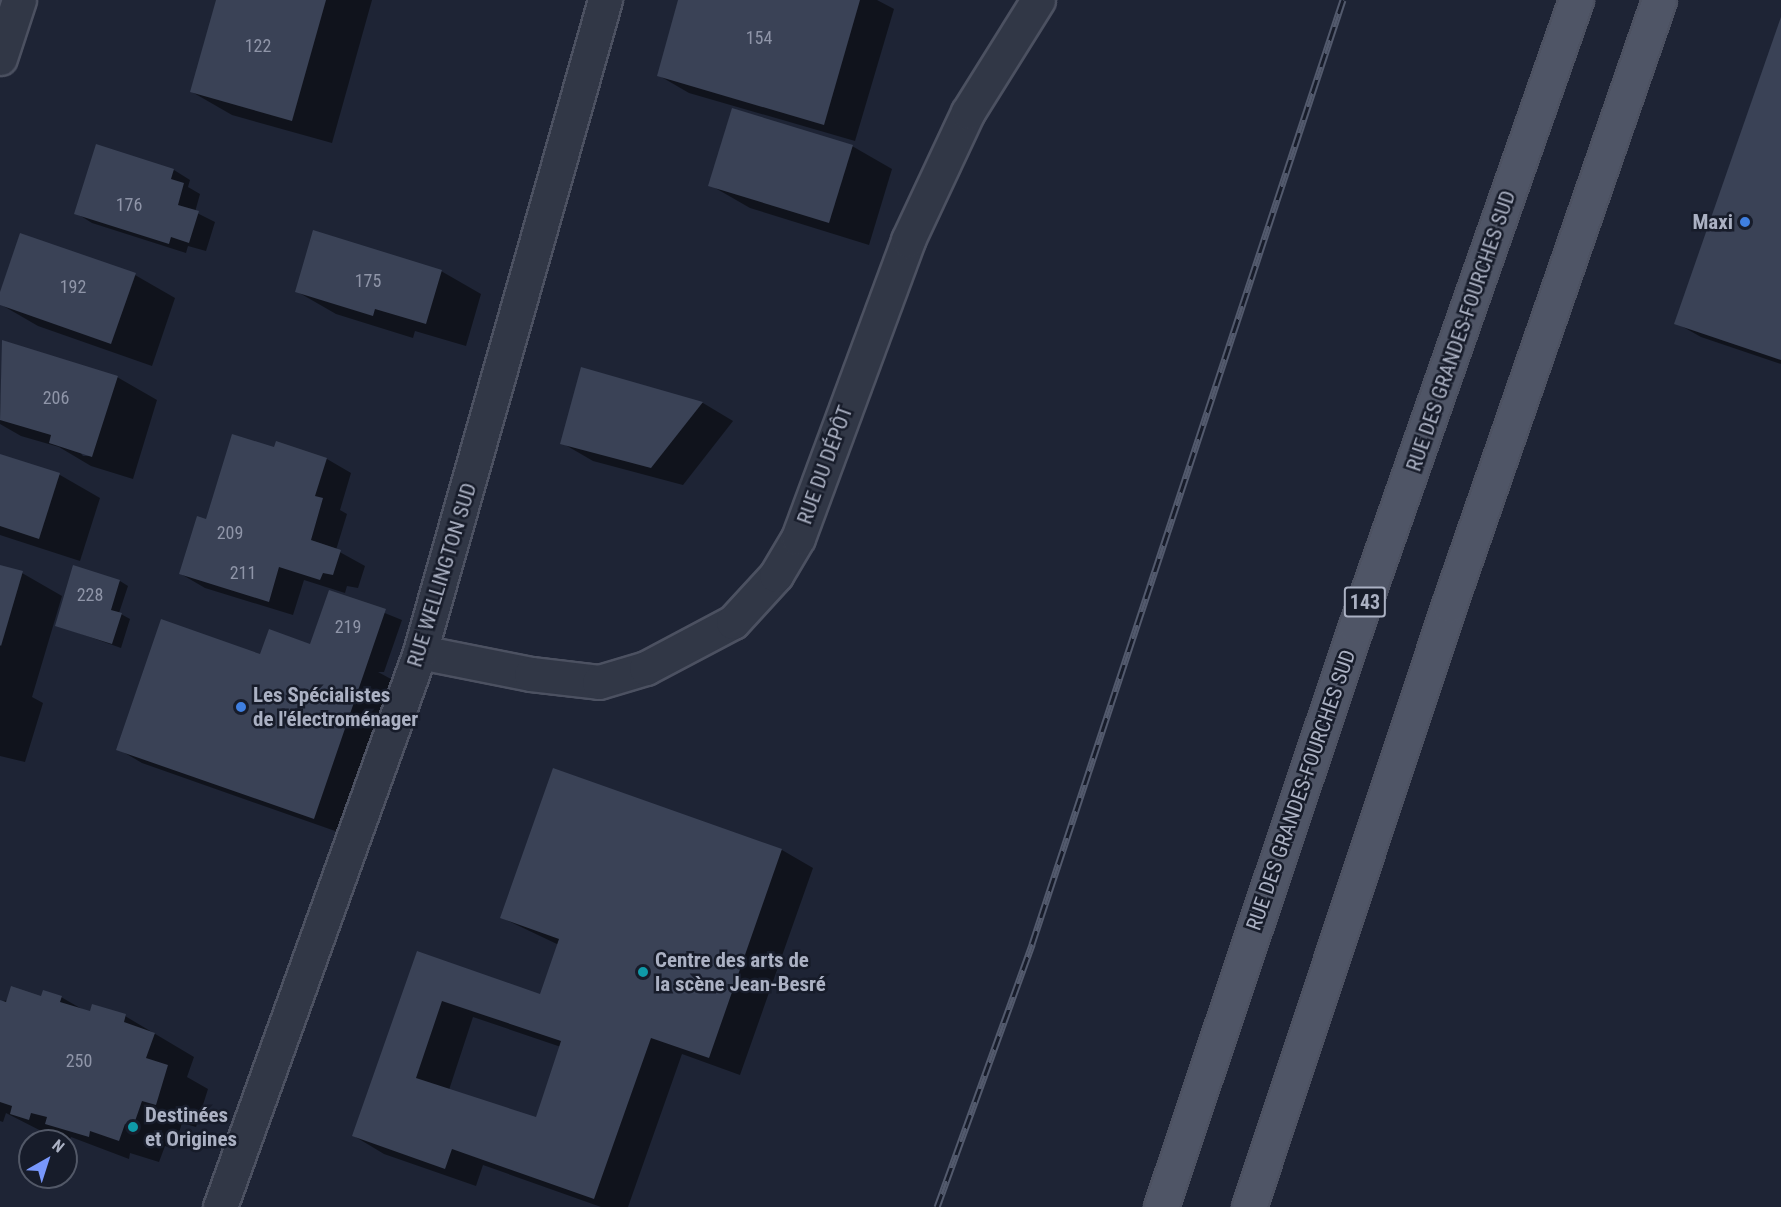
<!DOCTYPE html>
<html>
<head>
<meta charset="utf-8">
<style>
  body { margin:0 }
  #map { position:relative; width:1781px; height:1207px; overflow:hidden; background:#1e2435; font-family:"Roboto Condensed",sans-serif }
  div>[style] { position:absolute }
  .shadow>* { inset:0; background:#0007 }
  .building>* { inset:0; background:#3a4256 }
  .roads { filter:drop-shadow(2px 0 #4c5161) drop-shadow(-2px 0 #4c5161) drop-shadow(0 2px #4c5161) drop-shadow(0 -2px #4c5161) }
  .minor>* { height:33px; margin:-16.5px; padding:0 16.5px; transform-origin:16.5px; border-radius:16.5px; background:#313746 }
  .primary>* { height:33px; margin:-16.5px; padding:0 16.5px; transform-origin:16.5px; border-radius:16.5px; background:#4f5566 }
  .rail>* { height:7px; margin-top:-3.5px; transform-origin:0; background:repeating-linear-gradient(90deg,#171c2a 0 14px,#535a6d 0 28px); box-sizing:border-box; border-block:2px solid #535a6d }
  .dots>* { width:16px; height:16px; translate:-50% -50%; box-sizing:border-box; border:3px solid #171c2a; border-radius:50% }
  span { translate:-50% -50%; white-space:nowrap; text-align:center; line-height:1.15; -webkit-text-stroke:5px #171c2a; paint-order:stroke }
  .number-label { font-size:18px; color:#8f95a8 }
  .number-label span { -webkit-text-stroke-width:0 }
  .shield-label span { padding:2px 4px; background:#171c2a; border:2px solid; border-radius:4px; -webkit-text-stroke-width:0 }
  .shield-label { font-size:20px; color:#abb1c3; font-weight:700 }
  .poi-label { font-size:21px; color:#abb1c3; font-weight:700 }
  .right { translate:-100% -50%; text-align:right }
  .left { translate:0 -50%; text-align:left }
  .street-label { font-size:21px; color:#abb1c3 }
  .north { position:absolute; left:18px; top:1129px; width:60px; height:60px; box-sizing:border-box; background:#171c2a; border:2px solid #525867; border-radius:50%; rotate:39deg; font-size:16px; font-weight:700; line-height:24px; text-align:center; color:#abb1c3 }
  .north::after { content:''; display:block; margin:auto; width:21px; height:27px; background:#7897fb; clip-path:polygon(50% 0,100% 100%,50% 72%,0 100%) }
</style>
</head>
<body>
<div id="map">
  <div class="shadow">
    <div style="clip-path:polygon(218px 0,372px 0,332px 143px,232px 115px,192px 92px)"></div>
    <div style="clip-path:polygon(680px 0,877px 0,894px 9px,855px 141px,689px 93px,658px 75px)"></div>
    <div style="clip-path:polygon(1781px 20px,1781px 364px,1701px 337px,1676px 323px)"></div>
    <div style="clip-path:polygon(852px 146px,892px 169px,869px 245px,750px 208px,710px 185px)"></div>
    <div style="clip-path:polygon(174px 170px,190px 180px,188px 187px,200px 194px,195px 212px,215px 222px,206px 251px,188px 246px,186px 253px,92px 223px,76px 213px)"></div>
    <div style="clip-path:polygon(441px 271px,481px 294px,466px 346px,415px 331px,413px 338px,336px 314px,296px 291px)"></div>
    <div style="clip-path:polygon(135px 275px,175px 298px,152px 366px,38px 326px,0 304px,0 296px)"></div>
    <div style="clip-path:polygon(evenodd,3px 341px,117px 377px,157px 400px,133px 479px,91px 466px,59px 447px,21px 436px,0 424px,3px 341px,79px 451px,91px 456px,83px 456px,79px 451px)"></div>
    <div style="clip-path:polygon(582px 369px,703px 403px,733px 421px,683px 485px,593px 461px,562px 443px)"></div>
    <div style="clip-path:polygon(275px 449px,327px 459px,351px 473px,340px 510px,347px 514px,336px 550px,365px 566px,358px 588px,347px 586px,345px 593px,304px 580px,293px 615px,205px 588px,181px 574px,207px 521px)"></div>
    <div style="clip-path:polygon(0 455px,60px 475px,100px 498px,80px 561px,0 535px)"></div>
    <div style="clip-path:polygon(0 567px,22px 573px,62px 596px,32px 697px,43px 703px,25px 762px,0 756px)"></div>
    <div style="clip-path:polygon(120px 581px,128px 586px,119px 613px,130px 619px,121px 648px,56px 625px)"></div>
    <div style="clip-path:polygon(330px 591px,402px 620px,384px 672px,378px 672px,391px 679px,338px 832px,142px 763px,118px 749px,261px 656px,311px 646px)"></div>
    <div style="clip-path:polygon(evenodd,554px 770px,782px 850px,813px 868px,740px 1075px,682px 1054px,628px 1207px,601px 1207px,483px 1165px,476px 1186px,384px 1154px,354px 1136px,418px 953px,541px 996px,559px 945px,502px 918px,554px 770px,473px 1017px,561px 1047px,537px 1119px,449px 1090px,473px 1017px)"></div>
    <div style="clip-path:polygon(61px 997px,87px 1012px,125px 1016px,194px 1057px,187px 1077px,208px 1089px,196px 1127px,182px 1123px,174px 1149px,165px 1146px,159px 1162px,130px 1153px,129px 1159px,71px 1137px,69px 1141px,51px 1136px,6px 1113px,3px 1122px,0 1121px,0 1001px)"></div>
  </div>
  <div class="building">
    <div style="clip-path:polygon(216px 0,326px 0,292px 121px,190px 92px)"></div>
    <div style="clip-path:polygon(678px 0,860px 0,824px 125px,657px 76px)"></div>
    <div style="clip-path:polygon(1781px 17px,1781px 360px,1674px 324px)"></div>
    <div style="clip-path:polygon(732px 108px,853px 145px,829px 223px,708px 186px)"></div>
    <div style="clip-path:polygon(96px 144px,174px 169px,171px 179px,184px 183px,178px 205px,199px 211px,189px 243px,171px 237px,169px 244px,74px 214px)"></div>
    <div style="clip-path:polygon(313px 230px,442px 270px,426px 324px,375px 309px,373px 316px,295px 292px)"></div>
    <div style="clip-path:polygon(20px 233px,136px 273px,111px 344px,0 305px,0 292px)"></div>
    <div style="clip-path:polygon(2px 340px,118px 376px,92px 457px,49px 443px,51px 435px,0 420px)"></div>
    <div style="clip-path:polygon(581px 367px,703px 402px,651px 468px,560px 444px)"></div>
    <div style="clip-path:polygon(232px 434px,274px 447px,276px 441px,327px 458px,315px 496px,323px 498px,311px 540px,341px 550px,333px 575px,323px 573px,320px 580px,279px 567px,269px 602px,179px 574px,197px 516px,206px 519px)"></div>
    <div style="clip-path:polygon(0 454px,60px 473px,39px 539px,0 526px)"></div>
    <div style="clip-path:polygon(0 565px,23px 571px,1px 646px,0 645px)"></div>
    <div style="clip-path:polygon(73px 565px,120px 580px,111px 610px,122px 613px,112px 644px,55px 626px)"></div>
    <div style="clip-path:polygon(329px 590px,386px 609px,314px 819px,116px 750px,161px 619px,260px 654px,269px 629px,310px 644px)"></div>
    <div style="clip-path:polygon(evenodd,553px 768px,782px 849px,709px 1058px,651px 1038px,594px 1199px,452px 1149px,445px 1169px,352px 1136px,417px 951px,540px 994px,559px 939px,500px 918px,553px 768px,442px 1001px,561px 1041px,536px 1117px,416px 1078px,442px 1001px)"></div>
    <div style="clip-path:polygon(11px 986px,41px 996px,43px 990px,62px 996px,60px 1002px,90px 1011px,92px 1004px,126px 1014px,124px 1022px,155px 1033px,146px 1058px,168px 1065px,156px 1105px,142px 1101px,133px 1127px,125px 1124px,119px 1141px,90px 1131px,89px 1137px,45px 1124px,47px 1117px,31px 1113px,29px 1120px,10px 1114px,12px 1106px,0 1102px,0 1000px,6px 1002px)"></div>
  </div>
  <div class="roads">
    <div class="minor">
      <div style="left:0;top:58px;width:61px;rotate:-71.9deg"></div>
      <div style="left:420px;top:652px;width:113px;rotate:11.2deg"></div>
      <div style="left:531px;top:674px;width:68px;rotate:6.7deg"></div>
      <div style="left:599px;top:682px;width:49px;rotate:-16.6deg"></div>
      <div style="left:646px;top:668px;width:98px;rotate:-27.9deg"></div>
      <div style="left:733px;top:622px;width:64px;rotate:-47.5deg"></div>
      <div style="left:776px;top:575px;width:43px;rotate:-59.3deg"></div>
      <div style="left:798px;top:538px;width:318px;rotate:-69.7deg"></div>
      <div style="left:908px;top:240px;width:141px;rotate:-64.9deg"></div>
      <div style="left:968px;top:112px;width:132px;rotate:-58deg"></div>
      <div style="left:220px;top:1207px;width:590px;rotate:-70.18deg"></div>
      <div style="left:420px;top:652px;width:678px;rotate:-74.16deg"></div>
    </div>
    <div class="primary">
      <div style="left:1161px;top:1207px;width:613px;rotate:-71.45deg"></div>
      <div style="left:1356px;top:626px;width:664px;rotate:-70.64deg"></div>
      <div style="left:1249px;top:1207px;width:634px;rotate:-71.62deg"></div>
      <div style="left:1449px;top:605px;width:640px;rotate:-70.86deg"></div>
    </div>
  </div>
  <div class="rail">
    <div style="left:937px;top:1207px;width:280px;rotate:-70.1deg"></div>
    <div style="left:1032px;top:944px;width:994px;rotate:-71.77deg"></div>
  </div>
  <div class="dots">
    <div style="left:1745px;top:222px;background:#3f7fe0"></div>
    <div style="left:241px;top:707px;background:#3f7fe0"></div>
    <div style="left:643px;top:972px;background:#0f9aa8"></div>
    <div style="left:133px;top:1127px;background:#0f9aa8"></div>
  </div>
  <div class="number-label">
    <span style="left:759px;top:38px">154</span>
    <span style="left:258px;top:46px">122</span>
    <span style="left:129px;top:205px">176</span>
    <span style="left:368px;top:281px">175</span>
    <span style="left:73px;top:287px">192</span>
    <span style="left:56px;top:398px">206</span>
    <span style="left:230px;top:533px">209</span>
    <span style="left:243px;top:573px">211</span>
    <span style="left:90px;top:595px">228</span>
    <span style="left:348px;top:627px">219</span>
    <span style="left:79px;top:1061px">250</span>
  </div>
  <div class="shield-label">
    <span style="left:1365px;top:602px">143</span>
  </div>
  <div class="poi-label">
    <span class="right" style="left:1733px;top:222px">Maxi</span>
    <span class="left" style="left:253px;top:707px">Les Spécialistes<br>de l'électroménager</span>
    <span class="left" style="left:655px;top:972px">Centre des arts de<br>la scène Jean-Besré</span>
    <span class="left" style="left:145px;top:1127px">Destinées<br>et Origines</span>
  </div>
  <div class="street-label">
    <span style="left:1461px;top:331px;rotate:-71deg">RUE DES GRANDES-FOURCHES SUD</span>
    <span style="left:825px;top:465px;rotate:-70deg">RUE DU DÉPÔT</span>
    <span style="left:442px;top:575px;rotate:-73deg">RUE WELLINGTON SUD</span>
    <span style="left:1301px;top:790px;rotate:-71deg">RUE DES GRANDES-FOURCHES SUD</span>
  </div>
  <div class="north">N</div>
</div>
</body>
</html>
